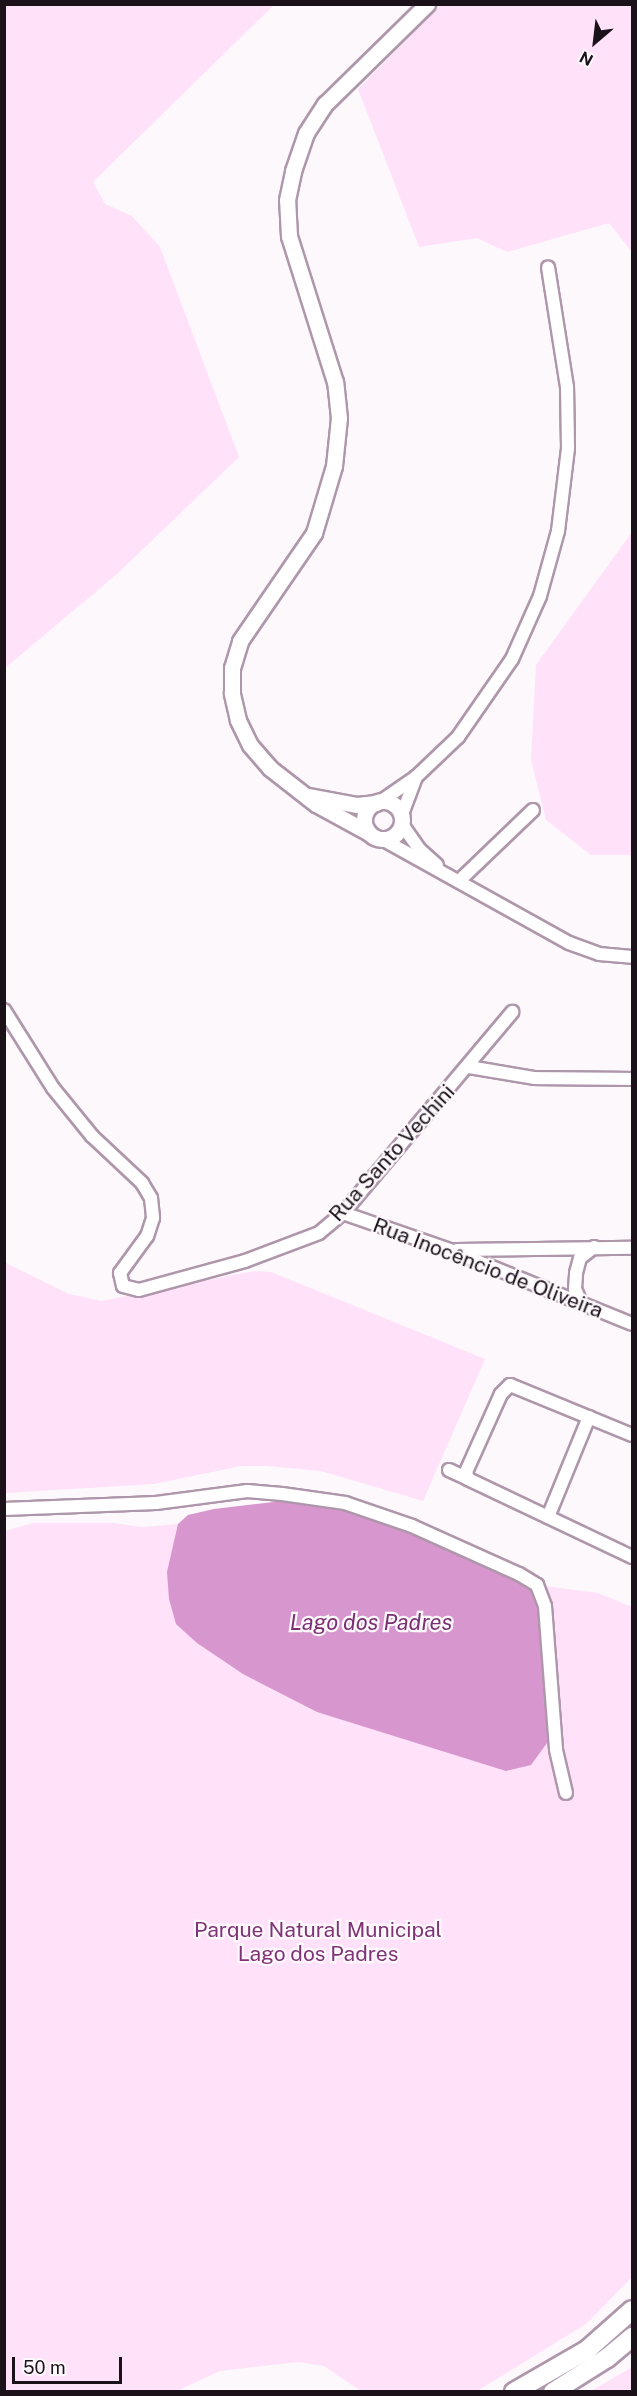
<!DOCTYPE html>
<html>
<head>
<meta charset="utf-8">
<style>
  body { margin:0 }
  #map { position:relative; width:637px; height:2396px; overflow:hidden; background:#fdf8fc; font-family:"Public Sans",sans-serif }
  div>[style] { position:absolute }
  .green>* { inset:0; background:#ffe1f9 }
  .water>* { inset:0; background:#d796cd }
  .roads { filter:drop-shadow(2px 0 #af97ab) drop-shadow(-2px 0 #af97ab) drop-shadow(0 2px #af97ab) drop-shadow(0 -2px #af97ab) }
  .minor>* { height:12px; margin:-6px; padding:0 6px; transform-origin:6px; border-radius:6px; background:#fff }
  .tertiary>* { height:15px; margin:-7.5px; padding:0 7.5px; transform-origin:7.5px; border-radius:7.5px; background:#fff }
  .tertiary>.ring { margin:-7.5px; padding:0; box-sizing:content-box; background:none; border:15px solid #fff; border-radius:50% }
  .primary>* { height:18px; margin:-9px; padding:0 9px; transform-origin:9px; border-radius:9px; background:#fff }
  span { translate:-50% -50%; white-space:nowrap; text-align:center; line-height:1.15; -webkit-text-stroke:4.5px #fdf8fc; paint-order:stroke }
  .street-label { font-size:21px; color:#1a1119 }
  .park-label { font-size:21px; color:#7f3376 }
  .water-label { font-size:22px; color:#7a2f72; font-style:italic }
  .frame { position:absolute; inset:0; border:6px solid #1a1119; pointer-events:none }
  .north { position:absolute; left:565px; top:12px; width:60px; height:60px; -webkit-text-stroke:4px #fdf8fc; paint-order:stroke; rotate:208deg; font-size:16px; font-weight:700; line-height:24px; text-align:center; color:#1a1119 }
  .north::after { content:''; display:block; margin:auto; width:21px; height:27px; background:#1a1119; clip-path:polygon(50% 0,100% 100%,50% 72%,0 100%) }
  .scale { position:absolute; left:12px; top:2357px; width:110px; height:27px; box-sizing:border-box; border:3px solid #1a1119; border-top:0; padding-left:8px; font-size:18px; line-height:21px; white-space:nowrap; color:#1a1119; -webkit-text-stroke:4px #fdf8fc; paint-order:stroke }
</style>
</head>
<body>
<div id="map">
  <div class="green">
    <div style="clip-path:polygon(5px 4px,274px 5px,93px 182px,105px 204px,132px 216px,160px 247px,239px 457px,117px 574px,5px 668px)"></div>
    <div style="clip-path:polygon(441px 5px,632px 5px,632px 252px,609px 223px,507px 252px,477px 238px,419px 247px,358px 89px)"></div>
    <div style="clip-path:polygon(632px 532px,632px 855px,591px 855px,546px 820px,531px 760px,536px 665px)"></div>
    <div style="clip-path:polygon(4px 1262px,69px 1294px,101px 1301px,254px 1271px,271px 1272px,485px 1359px,423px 1501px,321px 1471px,267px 1466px,241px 1466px,154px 1484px,5px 1493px)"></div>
    <div style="clip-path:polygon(239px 1506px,537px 1585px,598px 1593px,632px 1607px,632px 2277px,586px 2324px,477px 2391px,361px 2391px,324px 2366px,298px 2362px,220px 2371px,177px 2391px,5px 2392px,5px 1531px,33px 1523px,114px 1523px,142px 1527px,178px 1524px,188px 1515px)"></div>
    <div style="clip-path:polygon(632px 2367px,632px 2391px,591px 2391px,610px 2380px)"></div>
  </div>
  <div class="water">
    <div style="clip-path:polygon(291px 1500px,372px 1514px,537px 1585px,552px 1716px,547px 1743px,531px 1765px,506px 1771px,317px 1712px,243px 1674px,197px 1643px,176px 1624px,169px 1599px,167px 1572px,178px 1524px,188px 1515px,214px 1509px)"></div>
  </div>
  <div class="roads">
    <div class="minor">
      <div style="left:380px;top:802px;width:44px;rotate:-34.8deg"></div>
      <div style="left:416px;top:777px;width:58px;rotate:-43.6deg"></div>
      <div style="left:458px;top:737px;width:95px;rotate:-55.3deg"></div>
      <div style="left:512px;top:659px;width:69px;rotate:-66deg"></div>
      <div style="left:540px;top:596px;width:67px;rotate:-74.5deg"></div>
      <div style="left:558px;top:531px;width:84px;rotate:-83.1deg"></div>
      <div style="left:568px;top:448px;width:61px;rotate:-90.9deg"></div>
      <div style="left:567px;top:387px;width:121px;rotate:-99deg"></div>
      <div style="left:401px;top:817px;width:43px;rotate:-69.4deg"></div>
      <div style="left:401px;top:823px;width:32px;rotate:55deg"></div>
      <div style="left:419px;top:849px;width:24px;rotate:42deg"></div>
      <div style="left:382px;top:839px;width:214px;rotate:29.1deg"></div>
      <div style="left:569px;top:943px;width:32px;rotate:20deg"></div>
      <div style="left:599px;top:954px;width:33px;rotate:5deg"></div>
      <div style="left:460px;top:880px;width:101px;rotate:-43.8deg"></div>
      <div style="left:4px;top:1010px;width:92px;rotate:57.9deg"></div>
      <div style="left:53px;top:1088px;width:62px;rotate:50.9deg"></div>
      <div style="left:92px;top:1136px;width:69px;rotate:43.2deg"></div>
      <div style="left:142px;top:1183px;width:17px;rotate:59deg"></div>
      <div style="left:151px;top:1198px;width:20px;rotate:84deg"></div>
      <div style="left:153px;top:1218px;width:19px;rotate:108deg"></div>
      <div style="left:147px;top:1236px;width:46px;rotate:126.1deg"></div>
      <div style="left:120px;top:1273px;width:13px;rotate:77deg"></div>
      <div style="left:123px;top:1286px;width:16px;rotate:14deg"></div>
      <div style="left:139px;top:1290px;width:110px;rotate:-15.3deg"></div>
      <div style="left:245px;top:1261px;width:79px;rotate:-20.7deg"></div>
      <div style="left:319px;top:1233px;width:31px;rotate:-40deg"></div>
      <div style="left:343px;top:1213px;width:263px;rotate:-49.9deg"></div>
      <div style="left:469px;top:1067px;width:67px;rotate:9.5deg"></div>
      <div style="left:535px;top:1078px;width:97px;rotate:0.6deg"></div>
      <div style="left:343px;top:1213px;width:113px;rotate:19.1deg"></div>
      <div style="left:450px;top:1250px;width:196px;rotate:22.1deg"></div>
      <div style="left:457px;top:1250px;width:175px;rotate:-0.7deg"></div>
      <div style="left:581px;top:1303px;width:15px;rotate:-113deg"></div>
      <div style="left:575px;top:1289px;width:16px;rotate:-86deg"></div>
      <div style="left:576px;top:1273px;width:16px;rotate:-75deg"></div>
      <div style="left:580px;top:1258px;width:18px;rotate:-38deg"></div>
      <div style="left:632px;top:1435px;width:132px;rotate:-157.7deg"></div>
      <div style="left:510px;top:1385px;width:13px;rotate:135deg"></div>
      <div style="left:501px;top:1394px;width:85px;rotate:114.2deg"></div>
      <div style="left:466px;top:1472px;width:7px;rotate:74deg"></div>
      <div style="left:468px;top:1479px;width:182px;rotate:25.4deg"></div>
      <div style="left:449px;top:1470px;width:21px;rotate:25deg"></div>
      <div style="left:4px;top:1509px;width:152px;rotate:-2.3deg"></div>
      <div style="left:156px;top:1503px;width:92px;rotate:-7.5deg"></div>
      <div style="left:247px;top:1491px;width:35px;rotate:5deg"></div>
      <div style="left:282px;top:1494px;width:64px;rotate:8.1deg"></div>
      <div style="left:345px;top:1503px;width:71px;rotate:18.9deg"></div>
      <div style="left:412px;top:1526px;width:117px;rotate:24.2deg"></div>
      <div style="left:519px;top:1574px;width:21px;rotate:31deg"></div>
      <div style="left:537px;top:1585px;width:22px;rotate:69deg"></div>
      <div style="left:545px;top:1606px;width:144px;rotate:85.6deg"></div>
      <div style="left:556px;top:1750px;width:44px;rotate:76.9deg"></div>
      <div style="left:548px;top:1517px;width:108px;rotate:-67.7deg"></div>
    </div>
    <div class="tertiary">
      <div style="left:309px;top:796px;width:49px;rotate:10.6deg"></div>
      <div style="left:357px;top:805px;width:19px;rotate:-6deg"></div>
      <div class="ring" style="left:364px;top:801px;width:23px;height:23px"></div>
      <div style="left:369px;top:833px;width:60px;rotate:-151.3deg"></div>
      <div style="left:316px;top:804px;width:58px;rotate:-142deg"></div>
      <div style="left:270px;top:768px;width:30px;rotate:-131deg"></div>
      <div style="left:250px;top:745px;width:28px;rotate:-116deg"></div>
      <div style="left:238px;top:720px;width:28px;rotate:-103deg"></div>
      <div style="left:232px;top:693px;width:25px;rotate:-90deg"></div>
      <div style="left:232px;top:668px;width:28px;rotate:-73deg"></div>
      <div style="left:240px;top:641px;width:131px;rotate:-55.6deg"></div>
      <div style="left:314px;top:533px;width:70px;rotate:-73.4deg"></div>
      <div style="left:334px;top:466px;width:48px;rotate:-84.1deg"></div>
      <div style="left:339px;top:418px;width:36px;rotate:-96deg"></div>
      <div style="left:335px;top:382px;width:153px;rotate:-107.5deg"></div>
      <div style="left:289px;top:236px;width:36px;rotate:-93deg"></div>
      <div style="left:287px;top:200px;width:30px;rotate:-78deg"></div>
      <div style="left:293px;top:171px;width:40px;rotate:-71.1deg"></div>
      <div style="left:306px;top:133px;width:35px;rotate:-57deg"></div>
      <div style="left:325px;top:104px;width:143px;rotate:-44.4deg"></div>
    </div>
    <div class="primary">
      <div style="left:514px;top:2392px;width:84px;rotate:-29.9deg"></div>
      <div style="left:587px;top:2350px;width:60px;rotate:-41.6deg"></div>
      <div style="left:553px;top:2392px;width:64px;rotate:-32.2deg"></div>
      <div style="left:607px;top:2358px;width:33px;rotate:-40deg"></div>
    </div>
  </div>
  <div class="street-label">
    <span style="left:392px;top:1153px;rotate:-48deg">Rua Santo Vechini</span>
    <span style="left:488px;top:1268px;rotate:21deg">Rua Inocêncio de Oliveira</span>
  </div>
  <div class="park-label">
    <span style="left:318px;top:1942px">Parque Natural Municipal<br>Lago dos Padres</span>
  </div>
  <div class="water-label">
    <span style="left:371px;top:1623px">Lago dos Padres</span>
  </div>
  <div class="frame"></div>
  <div class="north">N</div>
  <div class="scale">50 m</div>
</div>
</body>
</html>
